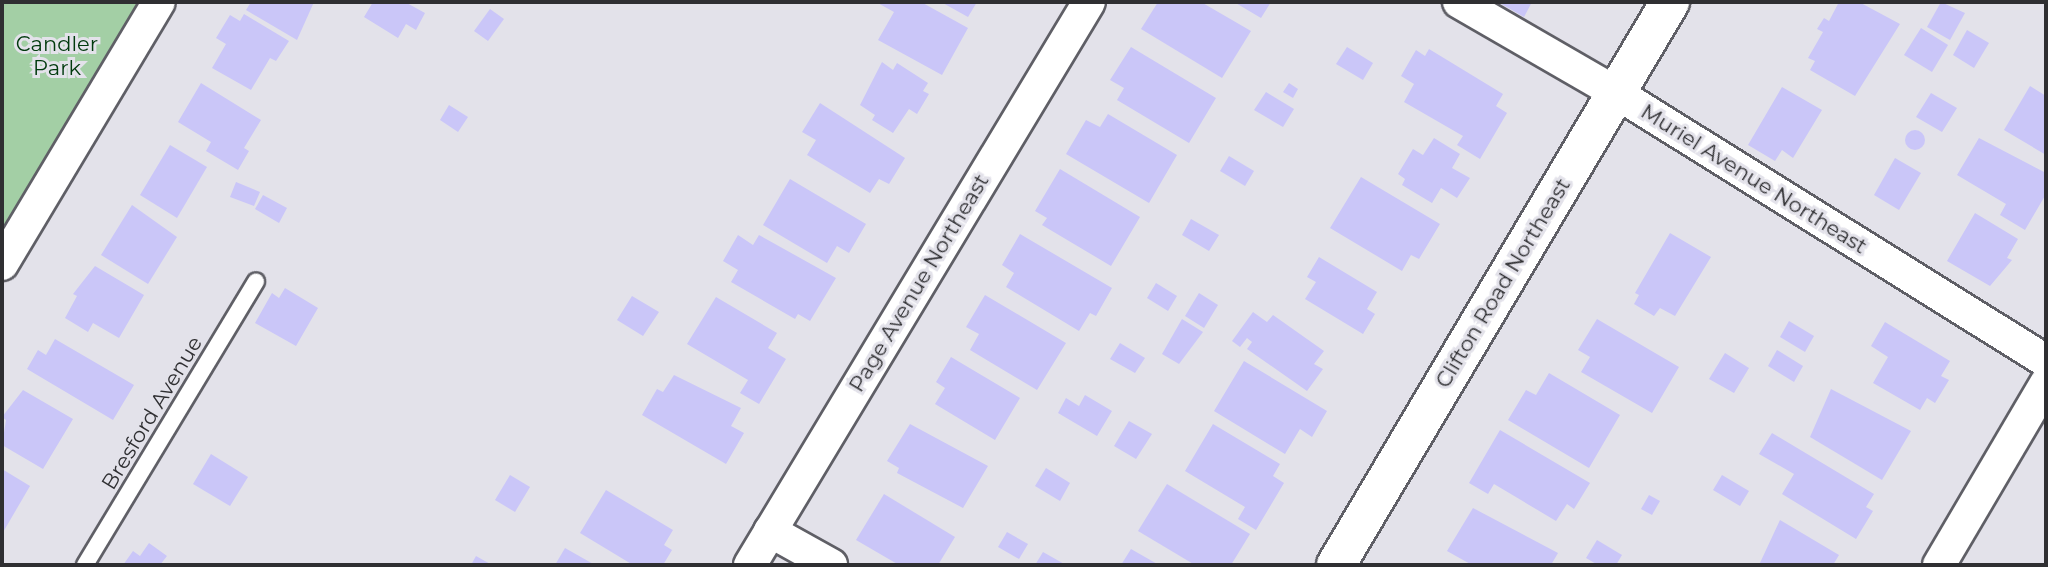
<!DOCTYPE html>
<html>
<head>
<meta charset="utf-8">
<style>
  body { margin:0 }
  #map { position:relative; width:2048px; height:567px; overflow:hidden; background:#e3e2ea; font-family:Montserrat,sans-serif }
  div>[style] { position:absolute }
  .green>* { inset:0; background:#a3cfa5 }
  .building>* { inset:0; background:#cac6f8 }
  .round { border-radius:50% }
  .roads { filter:drop-shadow(2px 0 #5f5f66) drop-shadow(-2px 0 #5f5f66) drop-shadow(0 2px #5f5f66) drop-shadow(0 -2px #5f5f66) }
  .service>* { height:16px; margin:-8px; padding:0 8px; transform-origin:8px; border-radius:8px; background:#fff }
  .minor>* { height:32px; margin:-16px; padding:0 16px; transform-origin:16px; border-radius:16px; background:#fff }
  .tertiary>* { height:38px; margin:-19px; padding:0 19px; transform-origin:19px; border-radius:19px; background:#fff }
  span { translate:-50% -50%; white-space:nowrap; text-align:center; line-height:1.15; -webkit-text-stroke:6px #e3e2ea; paint-order:stroke }
  .park-label { font-size:21px; color:#003a0d }
  .street-label { font-size:21px; color:#2f2f32 }
  .frame { position:absolute; inset:0; border:4px solid #2f2f32; pointer-events:none }
</style>
</head>
<body>
<div id="map">
  <div class="green">
    <div style="clip-path:polygon(2px 2px,154px 2px,2px 255px)"></div>
  </div>
  <div class="building">
    <div style="clip-path:polygon(251px 2px,314px 2px,297px 40px,246px 10px)"></div>
    <div style="clip-path:polygon(373px 2px,405px 2px,425px 13px,416px 30px,406px 24px,398px 38px,364px 17px)"></div>
    <div style="clip-path:polygon(876px 2px,921px 2px,968px 28px,942px 75px,878px 40px,894px 12px)"></div>
    <div style="clip-path:polygon(941px 2px,977px 2px,968px 17px)"></div>
    <div style="clip-path:polygon(1158px 2px,1201px 2px,1251px 31px,1222px 78px,1141px 29px)"></div>
    <div style="clip-path:polygon(1234px 2px,1271px 2px,1261px 18px)"></div>
    <div style="clip-path:polygon(1498px 2px,1532px 2px,1524px 17px)"></div>
    <div style="clip-path:polygon(1839px 2px,1859px 2px,1900px 24px,1855px 96px,1810px 70px,1815px 61px,1808px 58px,1823px 32px,1817px 29px,1824px 18px,1829px 21px)"></div>
    <div style="clip-path:polygon(1941px 2px,1965px 13px,1950px 40px,1927px 27px)"></div>
    <div style="clip-path:polygon(490px 9px,504px 19px,488px 41px,474px 31px)"></div>
    <div style="clip-path:polygon(244px 14px,289px 41px,276px 61px,270px 58px,251px 90px,212px 68px,226px 44px,216px 38px,230px 15px,240px 21px)"></div>
    <div style="clip-path:polygon(1921px 28px,1948px 45px,1932px 72px,1904px 55px)"></div>
    <div style="clip-path:polygon(1967px 30px,1989px 43px,1974px 68px,1953px 55px)"></div>
    <div style="clip-path:polygon(1131px 47px,1216px 98px,1189px 143px,1117px 100px,1124px 88px,1110px 80px)"></div>
    <div style="clip-path:polygon(1347px 47px,1373px 63px,1363px 80px,1336px 64px)"></div>
    <div style="clip-path:polygon(1429px 49px,1503px 94px,1496px 106px,1507px 113px,1480px 159px,1457px 145px,1463px 136px,1404px 102px,1414px 84px,1401px 76px,1416px 50px,1425px 56px)"></div>
    <div style="clip-path:polygon(882px 62px,893px 70px,897px 63px,928px 83px,923px 91px,929px 94px,917px 114px,909px 109px,893px 133px,872px 120px,875px 115px,860px 105px)"></div>
    <div style="clip-path:polygon(201px 83px,261px 120px,244px 148px,249px 151px,238px 170px,206px 151px,211px 142px,178px 122px)"></div>
    <div style="clip-path:polygon(1289px 83px,1298px 89px,1293px 98px,1283px 92px)"></div>
    <div style="clip-path:polygon(2030px 86px,2046px 96px,2046px 155px,2004px 130px)"></div>
    <div style="clip-path:polygon(1782px 87px,1822px 110px,1793px 158px,1782px 150px,1775px 161px,1748px 145px)"></div>
    <div style="clip-path:polygon(1266px 92px,1294px 109px,1283px 127px,1254px 110px)"></div>
    <div style="clip-path:polygon(1931px 93px,1957px 108px,1942px 132px,1916px 117px)"></div>
    <div style="clip-path:polygon(820px 103px,905px 158px,889px 184px,879px 179px,870px 193px,807px 155px,816px 140px,802px 132px)"></div>
    <div style="clip-path:polygon(449px 105px,468px 117px,458px 132px,440px 120px)"></div>
    <div style="clip-path:polygon(1108px 114px,1177px 155px,1149px 203px,1066px 154px,1086px 120px,1100px 127px)"></div>
    <div class="round" style="left:1905px;top:130px;width:20px;height:20px"></div>
    <div style="clip-path:polygon(1434px 138px,1460px 154px,1452px 168px,1470px 178px,1457px 198px,1441px 188px,1432px 203px,1402px 185px,1405px 179px,1398px 174px,1413px 149px,1423px 155px)"></div>
    <div style="clip-path:polygon(1979px 138px,2046px 173px,2046px 194px,2025px 230px,2000px 215px,2006px 204px,1957px 175px)"></div>
    <div style="clip-path:polygon(170px 145px,207px 167px,177px 218px,140px 195px)"></div>
    <div style="clip-path:polygon(1229px 156px,1254px 171px,1245px 186px,1220px 171px)"></div>
    <div style="clip-path:polygon(1895px 158px,1921px 173px,1899px 210px,1874px 195px)"></div>
    <div style="clip-path:polygon(1060px 169px,1140px 217px,1111px 266px,1042px 225px,1047px 218px,1035px 211px)"></div>
    <div style="clip-path:polygon(1361px 177px,1440px 224px,1419px 259px,1411px 255px,1402px 271px,1330px 228px)"></div>
    <div style="clip-path:polygon(790px 179px,866px 224px,849px 253px,837px 246px,827px 263px,763px 225px)"></div>
    <div style="clip-path:polygon(236px 182px,260px 192px,254px 206px,230px 197px)"></div>
    <div style="clip-path:polygon(263px 195px,287px 208px,279px 223px,255px 209px)"></div>
    <div style="clip-path:polygon(132px 205px,177px 237px,148px 284px,101px 255px)"></div>
    <div style="clip-path:polygon(1975px 213px,2018px 239px,2007px 258px,2012px 260px,1990px 286px,1947px 261px)"></div>
    <div style="clip-path:polygon(1191px 219px,1219px 235px,1209px 251px,1182px 235px)"></div>
    <div style="clip-path:polygon(1670px 233px,1711px 257px,1675px 316px,1660px 308px,1654px 316px,1634px 304px,1639px 295px,1635px 293px)"></div>
    <div style="clip-path:polygon(1020px 234px,1112px 288px,1096px 316px,1090px 313px,1079px 331px,1006px 287px,1014px 273px,1002px 265px)"></div>
    <div style="clip-path:polygon(738px 235px,753px 245px,759px 235px,836px 278px,810px 321px,798px 314px,795px 319px,731px 282px,738px 270px,723px 261px)"></div>
    <div style="clip-path:polygon(1319px 257px,1377px 292px,1367px 309px,1375px 314px,1363px 334px,1305px 299px,1316px 282px,1307px 277px)"></div>
    <div style="clip-path:polygon(95px 266px,144px 295px,119px 338px,93px 323px,88px 332px,65px 318px,77px 296px,73px 294px)"></div>
    <div style="clip-path:polygon(1156px 283px,1177px 296px,1168px 311px,1147px 298px)"></div>
    <div style="clip-path:polygon(285px 288px,318px 308px,296px 346px,255px 323px,272px 293px,279px 298px)"></div>
    <div style="clip-path:polygon(1199px 293px,1218px 305px,1204px 328px,1185px 316px)"></div>
    <div style="clip-path:polygon(985px 295px,1066px 343px,1037px 390px,970px 350px,979px 334px,966px 327px)"></div>
    <div style="clip-path:polygon(632px 296px,659px 312px,643px 336px,617px 320px)"></div>
    <div style="clip-path:polygon(716px 297px,777px 333px,768px 348px,786px 359px,759px 404px,740px 393px,748px 380px,687px 344px)"></div>
    <div style="clip-path:polygon(1253px 312px,1267px 322px,1273px 315px,1324px 351px,1314px 364px,1323px 369px,1307px 391px,1247px 349px,1252px 342px,1247px 338px,1240px 347px,1232px 341px)"></div>
    <div style="clip-path:polygon(1182px 319px,1203px 332px,1179px 364px,1162px 354px)"></div>
    <div style="clip-path:polygon(1597px 319px,1679px 367px,1652px 413px,1581px 372px,1590px 357px,1578px 350px)"></div>
    <div style="clip-path:polygon(1789px 321px,1814px 336px,1805px 352px,1780px 337px)"></div>
    <div style="clip-path:polygon(1885px 322px,1950px 361px,1941px 376px,1949px 380px,1935px 403px,1927px 398px,1920px 410px,1873px 383px,1888px 357px,1871px 346px)"></div>
    <div style="clip-path:polygon(55px 339px,134px 385px,113px 420px,27px 369px,38px 350px,46px 355px)"></div>
    <div style="clip-path:polygon(1120px 343px,1145px 358px,1135px 373px,1110px 359px)"></div>
    <div style="clip-path:polygon(1777px 350px,1803px 366px,1794px 382px,1768px 366px)"></div>
    <div style="clip-path:polygon(1725px 353px,1749px 368px,1734px 393px,1709px 379px)"></div>
    <div style="clip-path:polygon(951px 357px,1020px 398px,995px 440px,935px 404px,945px 388px,936px 382px)"></div>
    <div style="clip-path:polygon(1244px 361px,1327px 411px,1312px 437px,1300px 429px,1285px 454px,1214px 411px)"></div>
    <div style="clip-path:polygon(1549px 373px,1620px 415px,1589px 468px,1508px 420px,1526px 390px,1536px 395px)"></div>
    <div style="clip-path:polygon(674px 375px,741px 408px,731px 426px,744px 433px,726px 464px,642px 415px,657px 389px,663px 392px)"></div>
    <div style="clip-path:polygon(1831px 389px,1911px 431px,1882px 480px,1810px 437px)"></div>
    <div style="clip-path:polygon(23px 390px,73px 419px,43px 469px,2px 445px,6px 420px,2px 417px)"></div>
    <div style="clip-path:polygon(1085px 395px,1112px 411px,1097px 436px,1058px 413px,1066px 398px,1079px 406px)"></div>
    <div style="clip-path:polygon(1129px 421px,1152px 434px,1136px 459px,1114px 446px)"></div>
    <div style="clip-path:polygon(910px 424px,988px 466px,963px 508px,897px 473px,899px 468px,887px 461px)"></div>
    <div style="clip-path:polygon(1213px 424px,1280px 464px,1273px 476px,1284px 483px,1256px 530px,1238px 519px,1245px 507px,1185px 471px)"></div>
    <div style="clip-path:polygon(1500px 430px,1590px 483px,1574px 509px,1567px 504px,1556px 521px,1494px 484px,1488px 494px,1469px 483px)"></div>
    <div style="clip-path:polygon(1772px 433px,1874px 494px,1866px 507px,1873px 511px,1856px 539px,1782px 494px,1794px 474px,1759px 454px)"></div>
    <div style="clip-path:polygon(211px 454px,248px 477px,230px 506px,193px 484px)"></div>
    <div style="clip-path:polygon(1046px 468px,1070px 483px,1060px 501px,1035px 486px)"></div>
    <div style="clip-path:polygon(2px 469px,30px 486px,2px 534px)"></div>
    <div style="clip-path:polygon(510px 475px,530px 487px,515px 512px,495px 500px)"></div>
    <div style="clip-path:polygon(1722px 475px,1749px 491px,1740px 506px,1713px 490px)"></div>
    <div style="clip-path:polygon(1167px 484px,1250px 534px,1231px 565px,1195px 565px,1138px 531px)"></div>
    <div style="clip-path:polygon(606px 490px,673px 530px,664px 545px,672px 550px,663px 565px,633px 565px,580px 533px)"></div>
    <div style="clip-path:polygon(884px 494px,955px 537px,938px 565px,899px 565px,856px 540px)"></div>
    <div style="clip-path:polygon(1649px 495px,1660px 501px,1652px 515px,1641px 509px)"></div>
    <div style="clip-path:polygon(1473px 508px,1558px 553px,1551px 565px,1472px 565px,1447px 551px)"></div>
    <div style="clip-path:polygon(1780px 520px,1839px 555px,1833px 565px,1759px 565px)"></div>
    <div style="clip-path:polygon(1007px 532px,1028px 544px,1019px 559px,998px 547px)"></div>
    <div style="clip-path:polygon(1597px 540px,1622px 555px,1616px 565px,1598px 565px,1586px 558px)"></div>
    <div style="clip-path:polygon(149px 543px,167px 556px,160px 565px,123px 565px,133px 551px,140px 556px)"></div>
    <div style="clip-path:polygon(565px 548px,595px 565px,555px 565px)"></div>
    <div style="clip-path:polygon(1131px 549px,1159px 565px,1121px 565px)"></div>
    <div style="clip-path:polygon(1043px 552px,1066px 565px,1035px 565px)"></div>
    <div style="clip-path:polygon(476px 556px,492px 565px,471px 565px)"></div>
  </div>
  <div class="roads">
    <div class="service">
      <div style="left:85px;top:565px;width:331px;rotate:-58.9deg"></div>
    </div>
    <div class="minor">
      <div style="left:1459px;top:2px;width:180px;rotate:30deg"></div>
      <div style="left:1615px;top:92px;width:508px;rotate:31.97deg"></div>
      <div style="left:2px;top:264px;width:305px;rotate:-59.1deg"></div>
      <div style="left:770px;top:531px;width:70px;rotate:29.1deg"></div>
      <div style="left:750px;top:565px;width:657px;rotate:-58.95deg"></div>
      <div style="left:1939px;top:565px;width:211px;rotate:-59.5deg"></div>
    </div>
    <div class="tertiary">
      <div style="left:1336px;top:565px;width:655px;rotate:-59.32deg"></div>
    </div>
  </div>
  <div class="park-label">
    <span style="left:57px;top:56px">Candler<br>Park</span>
  </div>
  <div class="street-label">
    <span style="left:1754px;top:179px;rotate:32deg">Muriel Avenue Northeast</span>
    <span style="left:919px;top:283px;rotate:-59deg">Page Avenue Northeast</span>
    <span style="left:1503px;top:283px;rotate:-59deg">Clifton Road Northeast</span>
    <span style="left:152px;top:413px;rotate:-59deg">Bresford Avenue</span>
  </div>
  <div class="frame"></div>
</div>
</body>
</html>
